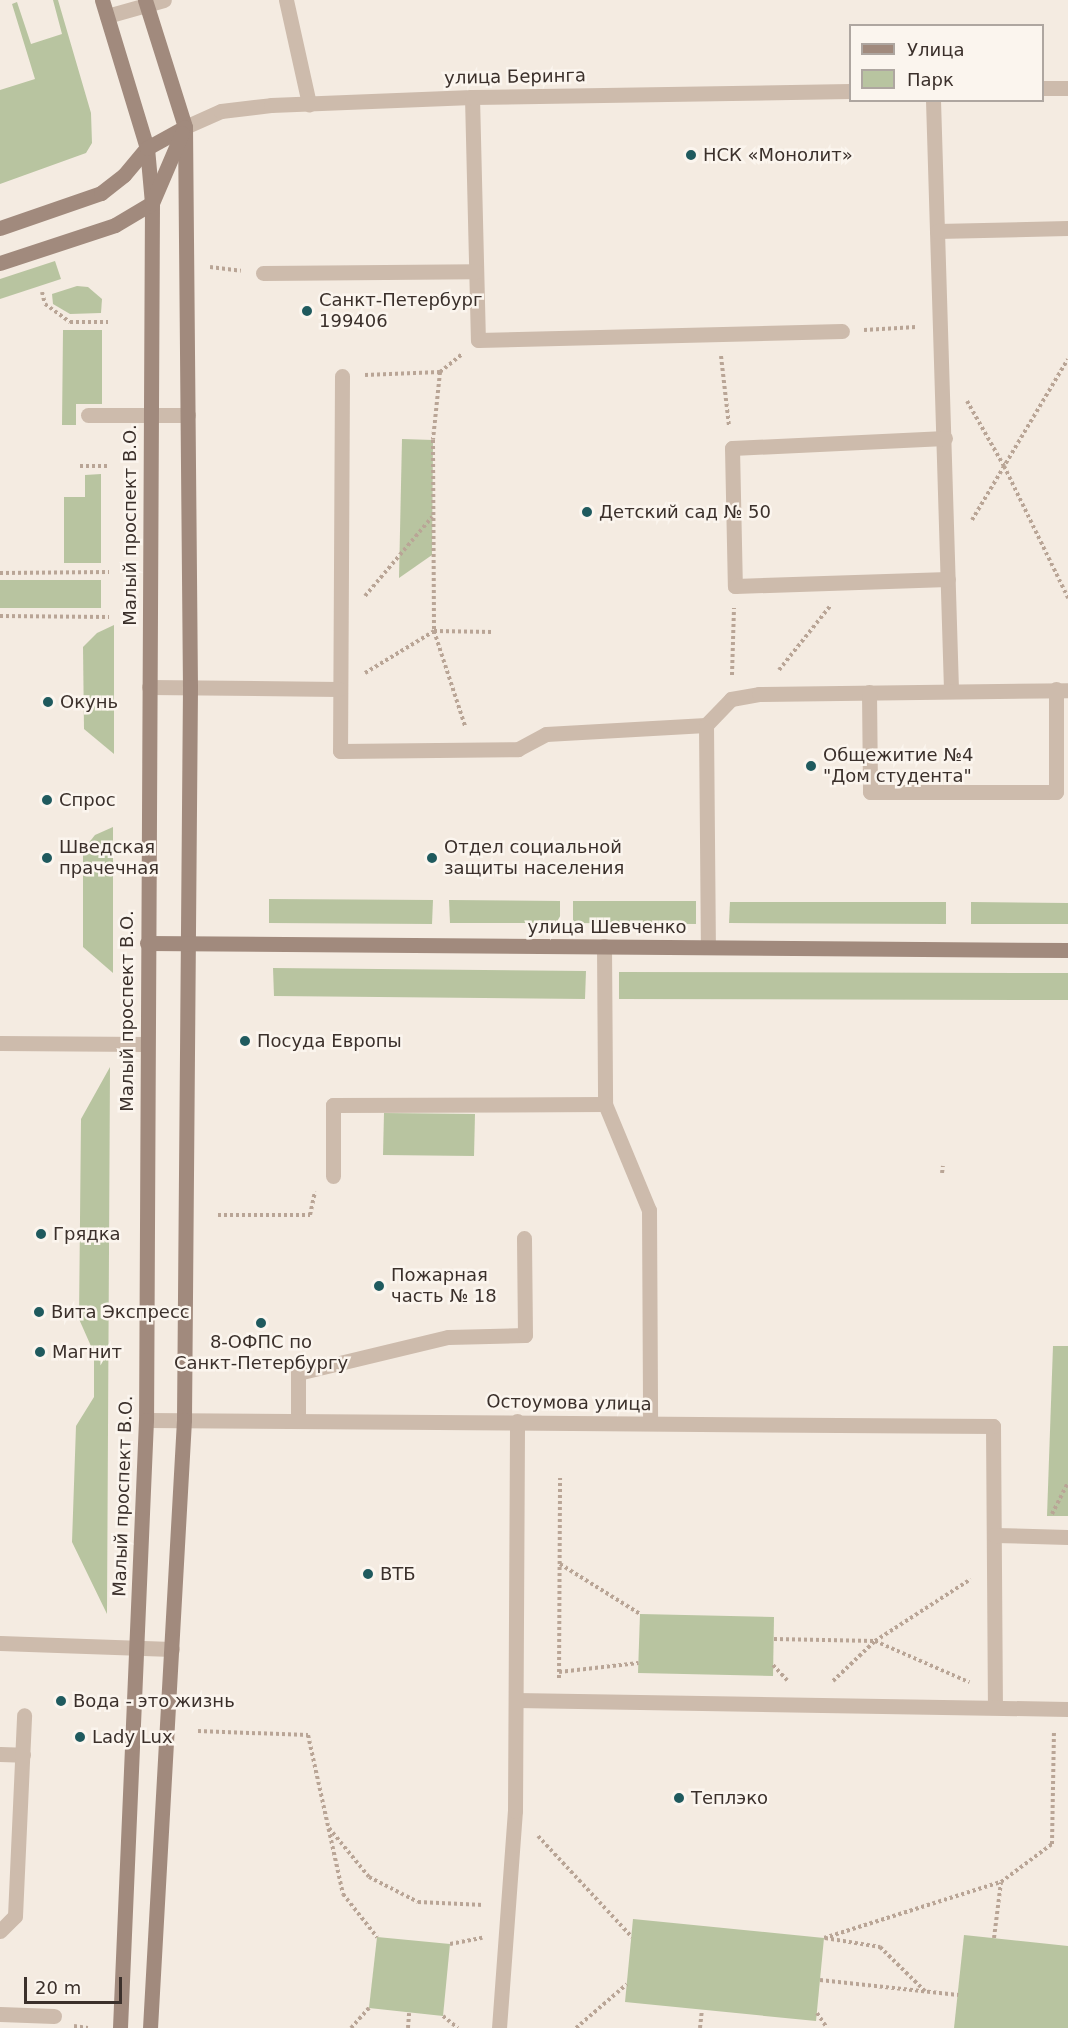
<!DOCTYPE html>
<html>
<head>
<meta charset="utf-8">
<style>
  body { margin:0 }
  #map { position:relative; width:1068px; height:2028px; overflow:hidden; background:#f4ebe1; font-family:"DejaVu Sans",sans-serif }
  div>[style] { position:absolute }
  .green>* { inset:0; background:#b8c4a0 }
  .path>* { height:4px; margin-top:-2px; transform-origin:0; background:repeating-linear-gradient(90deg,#b9a596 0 3px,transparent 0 6px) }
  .lane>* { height:15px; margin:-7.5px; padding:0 7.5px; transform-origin:7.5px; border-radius:7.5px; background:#cdbbac }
  .street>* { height:15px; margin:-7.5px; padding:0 7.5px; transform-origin:7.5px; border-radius:7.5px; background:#cdbbac }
  .secondary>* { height:15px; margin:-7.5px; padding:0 7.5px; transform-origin:7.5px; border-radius:7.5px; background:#a18a7d }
  .dots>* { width:16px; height:16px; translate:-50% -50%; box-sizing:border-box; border:3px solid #fbf5ee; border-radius:50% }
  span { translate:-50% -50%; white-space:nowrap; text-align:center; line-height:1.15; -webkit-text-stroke:5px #fbf5ee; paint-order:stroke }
  .street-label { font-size:18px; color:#3b302b }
  .poi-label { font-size:18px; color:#3b302b }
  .left { translate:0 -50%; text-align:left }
  .legend { position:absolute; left:849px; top:24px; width:195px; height:78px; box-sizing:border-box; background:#fbf5ee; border:2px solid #aea6a0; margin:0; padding:8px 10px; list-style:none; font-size:18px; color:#3b302b }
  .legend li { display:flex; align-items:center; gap:12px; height:30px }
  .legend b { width:30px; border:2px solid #aea6a0 }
  .scale { position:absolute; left:24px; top:1977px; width:98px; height:27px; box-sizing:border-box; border:3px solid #3b302b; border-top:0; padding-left:8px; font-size:18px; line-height:21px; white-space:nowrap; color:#3b302b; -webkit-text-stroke:4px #fbf5ee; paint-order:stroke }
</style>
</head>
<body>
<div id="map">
  <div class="green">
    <div style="clip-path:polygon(53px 0,58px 0,91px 113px,92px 143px,86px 153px,0 184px,0 90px,35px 79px,12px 4px,17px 2px,31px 44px,62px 34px)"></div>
    <div style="clip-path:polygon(55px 261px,61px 279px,0 299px,0 279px)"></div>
    <div style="clip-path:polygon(77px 286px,88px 287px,102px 299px,101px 313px,70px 314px,53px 304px,52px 294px)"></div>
    <div style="clip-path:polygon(63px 330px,102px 330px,102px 404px,76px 404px,76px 425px,62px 425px)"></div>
    <div style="clip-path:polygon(402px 439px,433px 440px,432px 555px,399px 578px)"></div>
    <div style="clip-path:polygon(101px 474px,101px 563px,64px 563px,64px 497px,85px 497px,85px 475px)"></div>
    <div style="clip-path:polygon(0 580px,101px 580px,101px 608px,0 608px)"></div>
    <div style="clip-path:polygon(114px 625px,114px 754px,84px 729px,83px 647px,97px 633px)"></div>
    <div style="clip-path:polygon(113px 827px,113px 973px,83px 947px,83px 850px,95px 835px)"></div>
    <div style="clip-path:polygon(269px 899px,433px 900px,432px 924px,269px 923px)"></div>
    <div style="clip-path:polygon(449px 900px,560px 901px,560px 923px,450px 923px)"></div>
    <div style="clip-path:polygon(573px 901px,696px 901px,696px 924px,573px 923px)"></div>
    <div style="clip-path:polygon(730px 902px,946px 902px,946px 924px,729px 923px)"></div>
    <div style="clip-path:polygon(971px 902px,1068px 903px,1068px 924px,971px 924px)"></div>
    <div style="clip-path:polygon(273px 968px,586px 971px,585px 999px,274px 996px)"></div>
    <div style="clip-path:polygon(619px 972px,1068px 973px,1068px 1000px,619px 999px)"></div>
    <div style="clip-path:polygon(110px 1067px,107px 1614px,72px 1542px,76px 1426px,94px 1397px,94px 1353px,79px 1319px,81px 1119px)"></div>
    <div style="clip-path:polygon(384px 1113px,475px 1114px,474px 1156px,383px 1155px)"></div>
    <div style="clip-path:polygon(1053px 1346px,1068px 1346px,1068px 1516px,1047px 1516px)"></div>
    <div style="clip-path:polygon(640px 1614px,774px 1617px,773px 1676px,638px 1673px)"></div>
    <div style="clip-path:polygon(633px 1919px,824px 1938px,816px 2021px,625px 2002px)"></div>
    <div style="clip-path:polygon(964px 1935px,1068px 1946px,1068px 2028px,954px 2028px)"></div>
    <div style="clip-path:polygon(377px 1937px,450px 1944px,443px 2016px,369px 2008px)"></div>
  </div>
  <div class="path">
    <div style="left:210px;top:267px;width:31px;rotate:7deg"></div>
    <div style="left:42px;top:292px;width:12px;rotate:76deg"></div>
    <div style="left:45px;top:304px;width:31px;rotate:36deg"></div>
    <div style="left:70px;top:322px;width:38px"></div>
    <div style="left:864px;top:330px;width:52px;rotate:-3.3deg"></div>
    <div style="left:721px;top:356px;width:70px;rotate:83.5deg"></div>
    <div style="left:440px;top:372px;width:68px;rotate:95.9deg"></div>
    <div style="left:433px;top:440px;width:191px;rotate:89.7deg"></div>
    <div style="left:434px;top:631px;width:100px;rotate:71.9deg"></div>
    <div style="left:365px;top:375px;width:75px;rotate:-2.3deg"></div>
    <div style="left:440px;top:372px;width:28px;rotate:-39deg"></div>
    <div style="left:967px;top:401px;width:75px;rotate:60.4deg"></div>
    <div style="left:1004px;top:466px;width:147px;rotate:64.1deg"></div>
    <div style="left:80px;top:466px;width:29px"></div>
    <div style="left:972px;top:520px;width:187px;rotate:-59.2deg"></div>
    <div style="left:0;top:573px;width:109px;rotate:-0.5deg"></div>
    <div style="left:365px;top:596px;width:104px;rotate:-49.7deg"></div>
    <div style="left:0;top:616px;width:109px;rotate:0.5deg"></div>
    <div style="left:779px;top:670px;width:82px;rotate:-51.4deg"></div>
    <div style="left:365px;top:673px;width:81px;rotate:-31.3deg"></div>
    <div style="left:434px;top:631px;width:59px;rotate:1deg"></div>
    <div style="left:732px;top:675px;width:67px;rotate:-88.3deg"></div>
    <div style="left:942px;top:1173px;width:7px;rotate:-82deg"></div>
    <div style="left:218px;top:1215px;width:92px"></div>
    <div style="left:310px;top:1215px;width:24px;rotate:-78deg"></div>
    <div style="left:1052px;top:1514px;width:36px;rotate:-63deg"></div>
    <div style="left:560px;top:1564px;width:94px;rotate:32deg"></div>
    <div style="left:774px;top:1639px;width:101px;rotate:1.1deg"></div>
    <div style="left:875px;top:1641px;width:114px;rotate:-32.9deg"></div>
    <div style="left:773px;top:1665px;width:21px;rotate:47deg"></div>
    <div style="left:559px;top:1672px;width:80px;rotate:-6.5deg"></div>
    <div style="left:559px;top:1678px;width:200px;rotate:-89.7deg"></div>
    <div style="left:833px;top:1681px;width:58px;rotate:-43.6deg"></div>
    <div style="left:875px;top:1641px;width:103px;rotate:23.6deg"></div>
    <div style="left:198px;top:1731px;width:110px;rotate:2.1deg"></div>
    <div style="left:308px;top:1735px;width:163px;rotate:77.6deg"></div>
    <div style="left:343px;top:1894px;width:55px;rotate:51.7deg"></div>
    <div style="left:329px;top:1828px;width:63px;rotate:50.8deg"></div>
    <div style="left:369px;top:1877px;width:55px;rotate:27deg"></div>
    <div style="left:418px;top:1902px;width:66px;rotate:2.6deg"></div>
    <div style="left:538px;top:1836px;width:138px;rotate:47.1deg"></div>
    <div style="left:824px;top:1938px;width:186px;rotate:-17.6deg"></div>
    <div style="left:1001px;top:1882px;width:64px;rotate:-36.7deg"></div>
    <div style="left:1052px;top:1844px;width:111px;rotate:-89deg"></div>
    <div style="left:825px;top:1938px;width:56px;rotate:9.3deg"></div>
    <div style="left:880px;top:1947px;width:63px;rotate:44.4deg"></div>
    <div style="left:994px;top:1938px;width:56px;rotate:-82.9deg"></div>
    <div style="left:450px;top:1944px;width:33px;rotate:-11deg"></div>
    <div style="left:820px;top:1980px;width:139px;rotate:6.2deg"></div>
    <div style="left:817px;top:2013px;width:18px;rotate:56deg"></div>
    <div style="left:443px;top:2016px;width:19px;rotate:39deg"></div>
    <div style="left:74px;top:2026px;width:14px;rotate:8deg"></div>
    <div style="left:351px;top:2028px;width:27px;rotate:-48deg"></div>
    <div style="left:408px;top:2028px;width:15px;rotate:-86deg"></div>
    <div style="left:576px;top:2028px;width:67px;rotate:-40.8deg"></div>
    <div style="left:700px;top:2028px;width:18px;rotate:-84deg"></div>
  </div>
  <div class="lane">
    <div style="left:286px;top:0;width:107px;rotate:77.5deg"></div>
    <div style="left:107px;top:16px;width:59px;rotate:-15.7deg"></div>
    <div style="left:472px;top:97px;width:243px;rotate:88.6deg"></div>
    <div style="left:478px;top:340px;width:364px;rotate:-1.4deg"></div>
    <div style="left:933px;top:100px;width:589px;rotate:88.25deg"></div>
    <div style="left:937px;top:231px;width:131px;rotate:-1.3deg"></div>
    <div style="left:263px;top:273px;width:213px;rotate:-0.5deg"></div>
    <div style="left:342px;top:376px;width:375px;rotate:90.3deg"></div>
    <div style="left:340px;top:751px;width:178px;rotate:-0.6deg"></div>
    <div style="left:518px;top:749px;width:32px;rotate:-28deg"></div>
    <div style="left:546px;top:734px;width:160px;rotate:-3.2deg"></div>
    <div style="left:706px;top:725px;width:36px;rotate:-46deg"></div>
    <div style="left:731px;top:699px;width:28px;rotate:-10deg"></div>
    <div style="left:759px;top:694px;width:309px;rotate:-0.7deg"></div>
    <div style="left:88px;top:415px;width:100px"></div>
    <div style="left:945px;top:438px;width:213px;rotate:177.3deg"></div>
    <div style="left:732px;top:448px;width:138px;rotate:88.8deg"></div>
    <div style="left:735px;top:586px;width:213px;rotate:-1.9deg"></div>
    <div style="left:149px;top:687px;width:190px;rotate:0.6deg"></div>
    <div style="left:869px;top:692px;width:100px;rotate:89.4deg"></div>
    <div style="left:870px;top:792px;width:186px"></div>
    <div style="left:1056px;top:792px;width:103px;rotate:-90deg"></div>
    <div style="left:706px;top:725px;width:222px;rotate:89.5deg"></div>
    <div style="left:604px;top:946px;width:158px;rotate:89.6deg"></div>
    <div style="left:605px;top:1104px;width:115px;rotate:67.5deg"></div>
    <div style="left:649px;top:1210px;width:213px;rotate:89.7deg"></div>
    <div style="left:333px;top:1176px;width:71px;rotate:-90deg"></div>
    <div style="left:333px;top:1105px;width:272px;rotate:-0.2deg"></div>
    <div style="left:298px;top:1420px;width:47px;rotate:-90deg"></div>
    <div style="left:298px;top:1373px;width:154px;rotate:-13.5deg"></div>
    <div style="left:448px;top:1337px;width:77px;rotate:-1.5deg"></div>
    <div style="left:525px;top:1335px;width:97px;rotate:-90.6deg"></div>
    <div style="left:993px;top:1426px;width:280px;rotate:89.6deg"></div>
    <div style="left:994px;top:1535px;width:74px;rotate:1.5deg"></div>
    <div style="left:0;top:1643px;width:172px;rotate:2deg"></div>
    <div style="left:516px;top:1700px;width:552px;rotate:0.93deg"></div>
    <div style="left:0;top:1754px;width:23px;rotate:2deg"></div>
    <div style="left:0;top:1931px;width:21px;rotate:-45deg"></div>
    <div style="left:15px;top:1916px;width:201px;rotate:-87.4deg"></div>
    <div style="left:0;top:2014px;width:54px;rotate:2.1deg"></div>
    <div style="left:499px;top:2028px;width:218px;rotate:-85.8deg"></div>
    <div style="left:515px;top:1811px;width:390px;rotate:-89.7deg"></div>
  </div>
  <div class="street">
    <div style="left:1042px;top:88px;width:26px"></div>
    <div style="left:185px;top:127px;width:39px;rotate:-24deg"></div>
    <div style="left:221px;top:111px;width:50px;rotate:-6.8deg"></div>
    <div style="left:271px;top:105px;width:201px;rotate:-2.3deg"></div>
    <div style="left:472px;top:97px;width:378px;rotate:-0.9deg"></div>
    <div style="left:0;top:1043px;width:146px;rotate:0.4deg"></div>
    <div style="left:146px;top:1420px;width:847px;rotate:0.41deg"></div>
  </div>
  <div class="secondary">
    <div style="left:102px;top:0;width:155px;rotate:73.1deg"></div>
    <div style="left:147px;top:148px;width:55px;rotate:84.8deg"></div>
    <div style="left:152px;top:203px;width:1217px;rotate:90.28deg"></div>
    <div style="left:146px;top:1420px;width:609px;rotate:92.45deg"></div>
    <div style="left:145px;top:0;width:133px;rotate:72.5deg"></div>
    <div style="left:185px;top:127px;width:560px;rotate:89.49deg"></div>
    <div style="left:190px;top:687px;width:733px;rotate:90.47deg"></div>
    <div style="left:184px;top:1420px;width:609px;rotate:93.2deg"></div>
    <div style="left:0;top:228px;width:107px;rotate:-19.1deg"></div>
    <div style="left:101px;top:193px;width:29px;rotate:-38deg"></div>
    <div style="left:124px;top:175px;width:35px;rotate:-50deg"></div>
    <div style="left:147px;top:148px;width:43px;rotate:-28.9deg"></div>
    <div style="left:0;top:263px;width:121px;rotate:-18.3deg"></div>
    <div style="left:115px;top:225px;width:43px;rotate:-30.7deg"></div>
    <div style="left:152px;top:203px;width:76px;rotate:-66.8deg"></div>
    <div style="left:147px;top:943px;width:921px;rotate:0.44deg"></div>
  </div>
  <div class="dots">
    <div style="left:691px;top:155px;background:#1f5a5e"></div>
    <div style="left:307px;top:311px;background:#1f5a5e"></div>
    <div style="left:587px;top:512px;background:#1f5a5e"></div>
    <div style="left:48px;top:702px;background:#1f5a5e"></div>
    <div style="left:811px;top:766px;background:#1f5a5e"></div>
    <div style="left:47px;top:800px;background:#1f5a5e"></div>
    <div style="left:47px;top:858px;background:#1f5a5e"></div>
    <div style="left:432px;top:858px;background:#1f5a5e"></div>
    <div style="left:245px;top:1041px;background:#1f5a5e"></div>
    <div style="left:41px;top:1234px;background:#1f5a5e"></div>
    <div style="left:379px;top:1286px;background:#1f5a5e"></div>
    <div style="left:39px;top:1312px;background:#1f5a5e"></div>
    <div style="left:261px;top:1323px;background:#1f5a5e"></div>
    <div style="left:40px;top:1352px;background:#1f5a5e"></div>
    <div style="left:368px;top:1574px;background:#1f5a5e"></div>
    <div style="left:61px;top:1701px;background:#1f5a5e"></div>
    <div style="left:80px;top:1737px;background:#1f5a5e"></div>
    <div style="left:679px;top:1798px;background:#1f5a5e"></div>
  </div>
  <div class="street-label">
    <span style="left:515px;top:77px;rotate:-1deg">улица Беринга</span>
    <span style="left:130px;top:525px;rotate:-90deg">Малый проспект В.О.</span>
    <span style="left:607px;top:927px">улица Шевченко</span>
    <span style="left:127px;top:1011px;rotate:-90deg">Малый проспект В.О.</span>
    <span style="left:569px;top:1403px;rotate:1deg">Остоумова улица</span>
    <span style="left:123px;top:1496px;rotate:-88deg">Малый проспект В.О.</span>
  </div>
  <div class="poi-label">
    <span class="left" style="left:703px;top:155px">НСК «Монолит»</span>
    <span class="left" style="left:319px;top:311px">Санкт-Петербург<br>199406</span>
    <span class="left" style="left:599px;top:512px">Детский сад № 50</span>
    <span class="left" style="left:60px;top:702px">Окунь</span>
    <span class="left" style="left:823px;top:766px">Общежитие №4<br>"Дом студента"</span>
    <span class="left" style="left:59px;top:800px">Спрос</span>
    <span class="left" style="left:59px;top:858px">Шведская<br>прачечная</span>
    <span class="left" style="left:444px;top:858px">Отдел социальной<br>защиты населения</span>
    <span class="left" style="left:257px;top:1041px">Посуда Европы</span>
    <span class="left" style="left:53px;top:1234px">Грядка</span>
    <span class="left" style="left:391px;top:1286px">Пожарная<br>часть № 18</span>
    <span class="left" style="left:51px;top:1312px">Вита Экспресс</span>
    <span style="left:261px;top:1353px">8-ОФПС по<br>Санкт-Петербургу</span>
    <span class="left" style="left:52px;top:1352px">Магнит</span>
    <span class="left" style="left:380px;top:1574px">ВТБ</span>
    <span class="left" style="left:73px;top:1701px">Вода - это жизнь</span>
    <span class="left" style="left:92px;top:1737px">Lady Lux</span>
    <span class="left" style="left:691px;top:1798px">Теплэко</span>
  </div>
  <ul class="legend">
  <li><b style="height:8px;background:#a18a7d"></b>Улица</li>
  <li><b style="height:16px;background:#b8c4a0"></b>Парк</li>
  </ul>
  <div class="scale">20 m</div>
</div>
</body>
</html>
